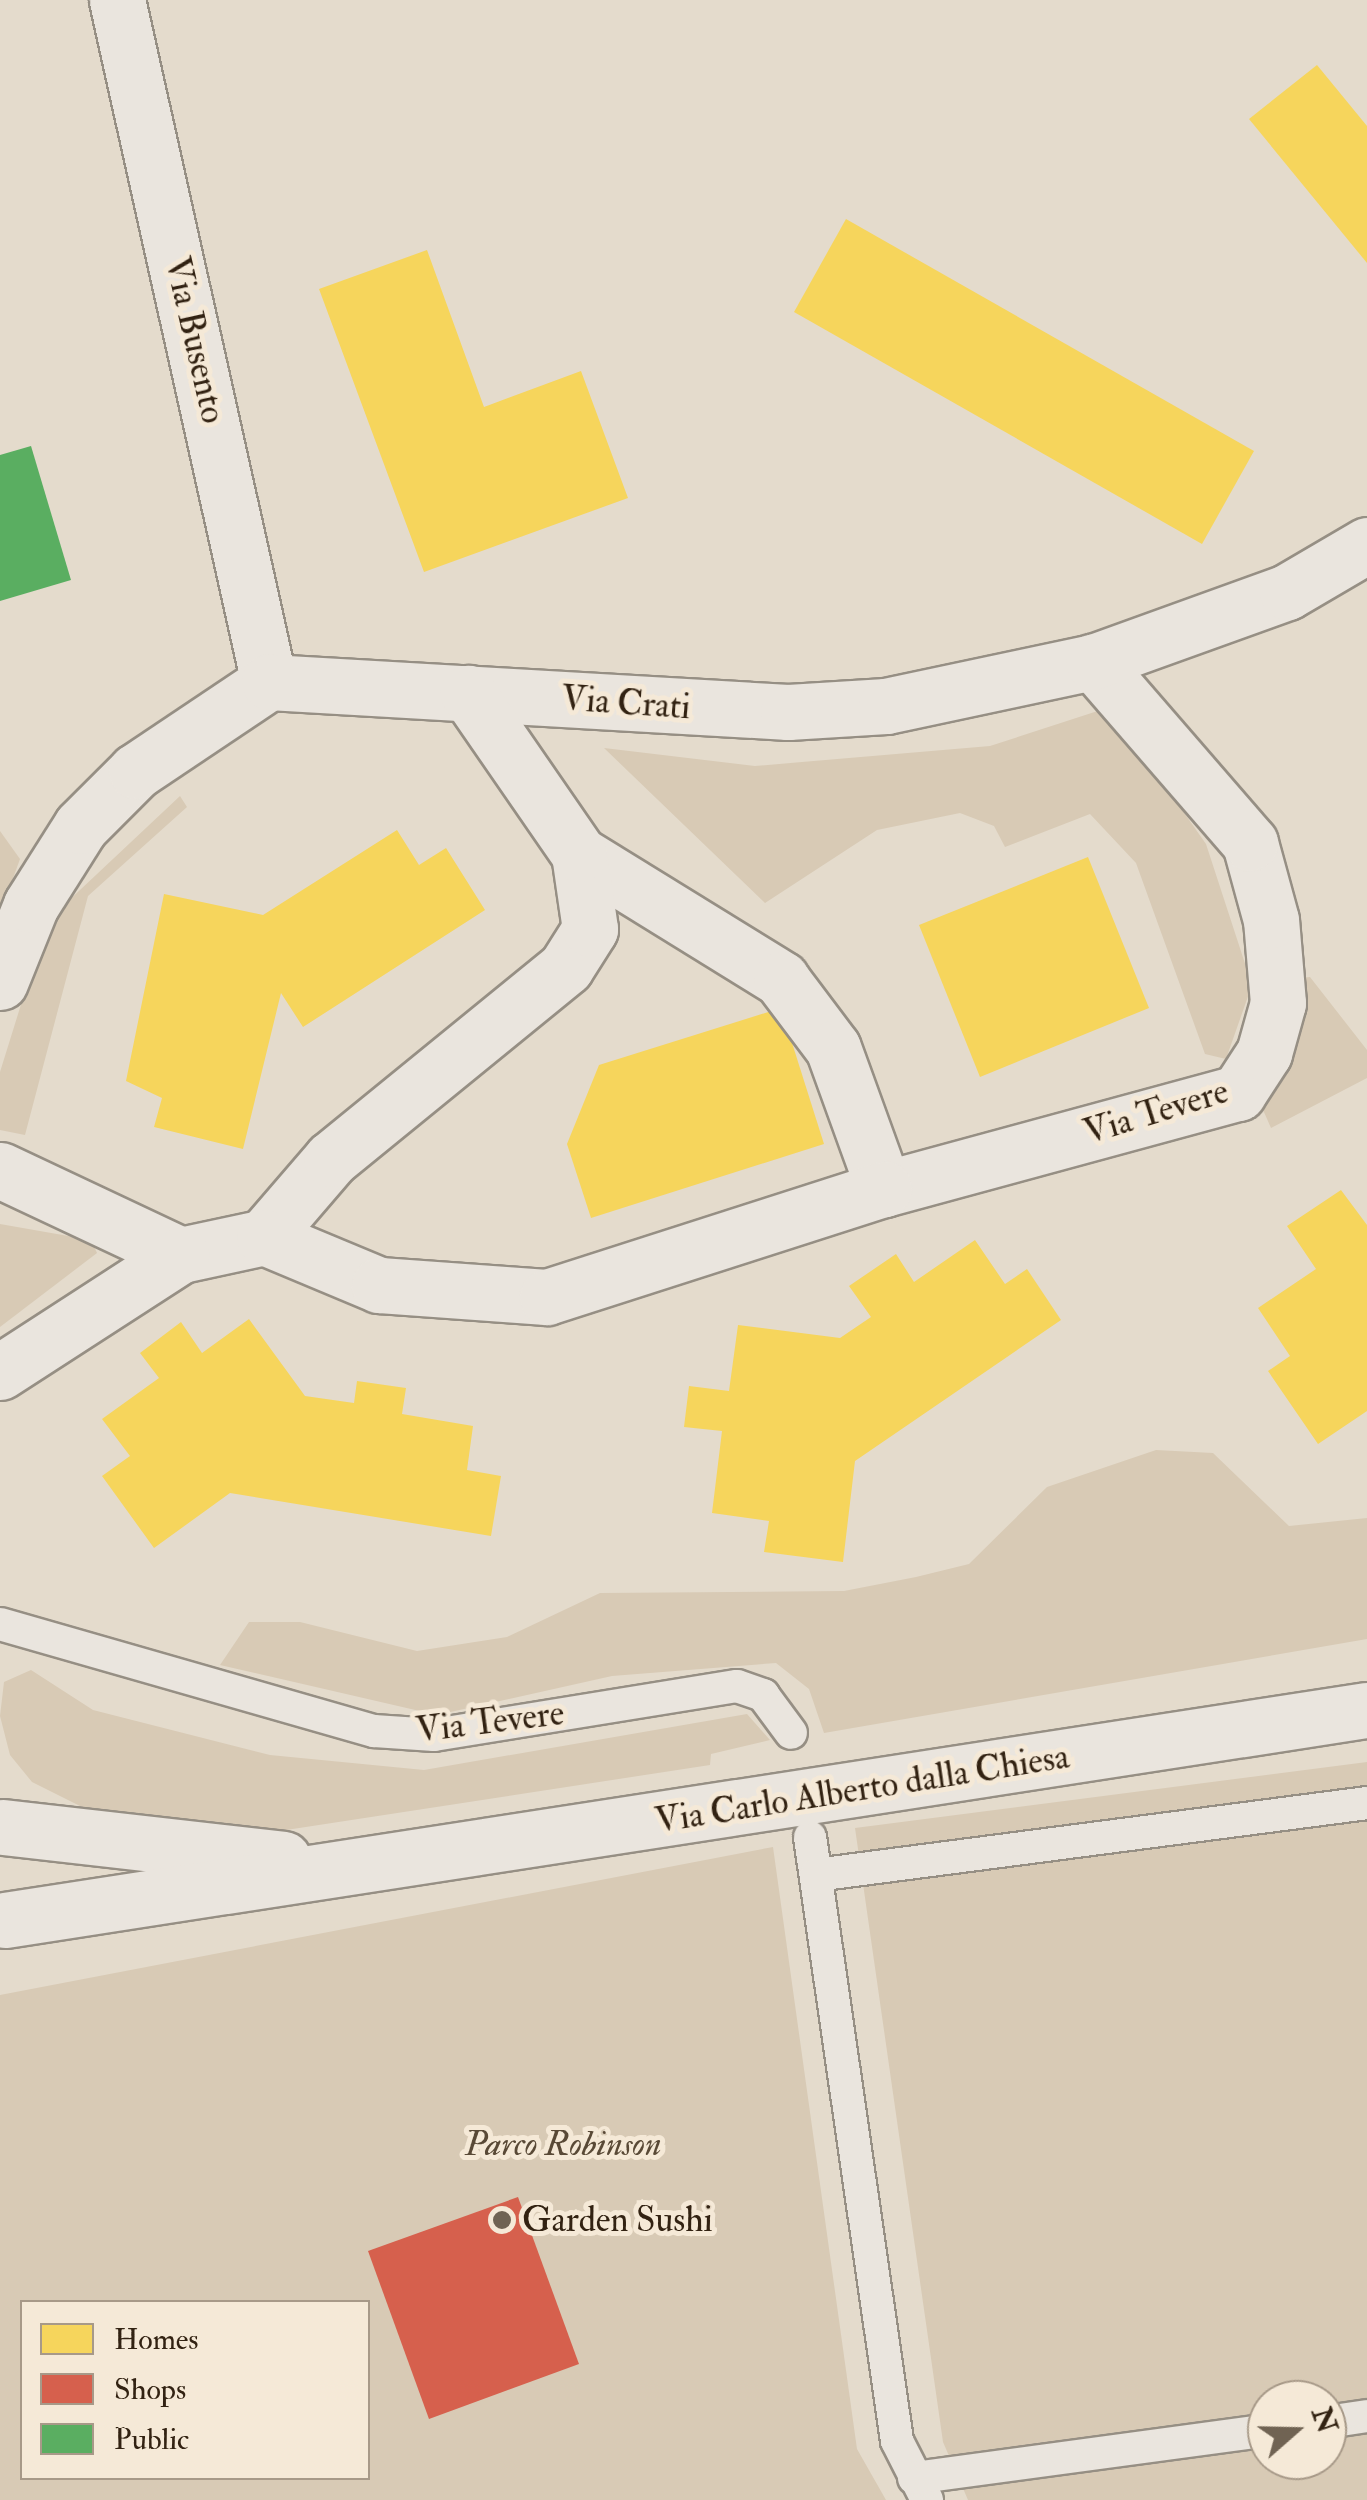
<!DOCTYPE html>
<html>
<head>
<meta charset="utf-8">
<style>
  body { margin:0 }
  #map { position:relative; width:1367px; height:2500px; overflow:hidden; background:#e4dbcc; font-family:"IM FELL Double Pica",serif }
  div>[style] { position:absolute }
  .green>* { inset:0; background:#d8cab5 }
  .homes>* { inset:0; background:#f6d55c }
  .shops>* { inset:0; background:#d6604d }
  .public>* { inset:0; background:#5aae61 }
  .roads { filter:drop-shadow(2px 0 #968f84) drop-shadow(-2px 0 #968f84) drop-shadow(0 2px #968f84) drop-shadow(0 -2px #968f84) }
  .lane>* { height:32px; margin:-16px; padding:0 16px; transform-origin:16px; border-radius:16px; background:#eae5de }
  .street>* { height:55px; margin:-27.5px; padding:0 27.5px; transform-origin:27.5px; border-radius:27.5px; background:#eae5de }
  .secondary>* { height:55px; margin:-27.5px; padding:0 27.5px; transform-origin:27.5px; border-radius:27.5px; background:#eae5de }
  .dots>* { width:28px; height:28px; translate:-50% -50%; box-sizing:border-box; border:5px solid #f5e9d7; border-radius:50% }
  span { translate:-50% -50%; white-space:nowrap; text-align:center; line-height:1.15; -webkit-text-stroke:10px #f5e9d7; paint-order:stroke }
  .street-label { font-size:35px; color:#322212 }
  .park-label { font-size:35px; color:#594936; font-style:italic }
  .poi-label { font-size:35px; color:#322212 }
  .left { translate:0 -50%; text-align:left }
  .legend { position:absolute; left:20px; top:2300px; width:350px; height:180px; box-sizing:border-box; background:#f5e9d7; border:2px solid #a79988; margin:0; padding:12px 18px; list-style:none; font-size:30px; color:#322212 }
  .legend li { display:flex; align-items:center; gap:20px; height:50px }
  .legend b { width:50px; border:2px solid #a79988 }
  .north { position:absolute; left:1247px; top:2380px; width:100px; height:100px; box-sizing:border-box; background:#f5e9d7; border:2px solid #a79988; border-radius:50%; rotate:70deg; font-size:28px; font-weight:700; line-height:40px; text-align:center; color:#322212 }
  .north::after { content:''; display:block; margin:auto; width:35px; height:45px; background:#706353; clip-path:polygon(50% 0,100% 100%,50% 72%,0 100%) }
</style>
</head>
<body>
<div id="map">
  <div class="green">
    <div style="clip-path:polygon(1110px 707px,1206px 844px,1252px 985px,1226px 1059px,1205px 1054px,1136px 863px,1090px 814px,1005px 847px,994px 826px,960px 813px,877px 830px,765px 903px,604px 748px,755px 766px,990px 746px)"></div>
    <div style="clip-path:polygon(180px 796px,187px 807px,88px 896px,25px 1135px,0 1130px,0 1072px,47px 921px)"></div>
    <div style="clip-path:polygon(0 831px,20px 859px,0 914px)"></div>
    <div style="clip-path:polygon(1310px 977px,1367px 1050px,1367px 1078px,1271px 1128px,1260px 1103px,1287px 1068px,1301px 978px)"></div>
    <div style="clip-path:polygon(0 1224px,91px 1240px,97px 1253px,0 1327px)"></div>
    <div style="clip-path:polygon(1156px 1450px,1213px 1453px,1289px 1526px,1367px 1518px,1367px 1639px,824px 1733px,809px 1689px,776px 1663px,612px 1676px,437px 1715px,220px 1665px,249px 1622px,300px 1622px,417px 1651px,507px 1637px,600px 1593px,844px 1591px,916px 1577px,969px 1564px,1047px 1487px)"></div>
    <div style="clip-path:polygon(31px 1670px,93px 1710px,270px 1755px,424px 1770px,747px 1714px,770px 1740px,711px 1754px,710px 1765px,260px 1834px,92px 1812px,32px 1782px,10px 1755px,0 1716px,4px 1682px)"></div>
    <div style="clip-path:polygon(evenodd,1367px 1762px,1367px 2500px,968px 2500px,943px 2442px,855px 1828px,1367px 1762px,1267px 2400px,1327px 2400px,1327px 2460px,1267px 2460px,1267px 2400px)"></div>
    <div style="clip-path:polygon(evenodd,773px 1847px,857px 2449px,886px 2500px,0 2500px,0 1995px,773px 1847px,22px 2302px,368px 2302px,368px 2478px,22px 2478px,22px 2302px)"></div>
  </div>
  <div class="homes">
    <div style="clip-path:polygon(1317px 65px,1367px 126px,1367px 263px,1249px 119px)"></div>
    <div style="clip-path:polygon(846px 219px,1254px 451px,1202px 544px,794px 312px)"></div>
    <div style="clip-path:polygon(427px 250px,484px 407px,581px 371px,628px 498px,424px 572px,319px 289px)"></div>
    <div style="clip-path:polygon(397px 830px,419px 865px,446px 848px,485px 910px,303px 1027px,281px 993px,243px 1149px,154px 1127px,162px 1098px,126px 1081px,164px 894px,263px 915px)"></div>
    <div style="clip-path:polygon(1088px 857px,1149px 1008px,980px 1077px,919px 925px)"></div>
    <div style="clip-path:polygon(781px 1008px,824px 1144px,591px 1218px,567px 1144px,599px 1065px)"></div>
    <div style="clip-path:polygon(1341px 1190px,1367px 1225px,1367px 1411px,1318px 1444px,1268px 1371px,1290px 1356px,1258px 1308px,1316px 1269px,1287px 1226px)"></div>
    <div style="clip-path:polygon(975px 1240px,1005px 1284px,1027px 1269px,1061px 1320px,855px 1461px,843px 1562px,764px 1552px,769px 1521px,712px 1513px,722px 1431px,684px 1427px,689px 1386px,729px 1391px,738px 1325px,840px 1338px,871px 1317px,849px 1286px,896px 1254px,914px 1282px)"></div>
    <div style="clip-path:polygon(249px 1319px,305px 1396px,354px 1403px,357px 1381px,406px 1388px,402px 1414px,473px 1426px,467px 1470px,501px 1476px,491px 1536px,230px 1493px,154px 1548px,102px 1476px,130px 1456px,102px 1419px,159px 1378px,140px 1353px,181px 1322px,202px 1353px)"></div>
  </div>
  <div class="shops">
    <div style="clip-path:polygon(518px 2197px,579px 2364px,429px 2419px,368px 2251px)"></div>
  </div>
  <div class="public">
    <div style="clip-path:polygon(31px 446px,71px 580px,0 601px,0 455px)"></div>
  </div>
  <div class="roads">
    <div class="lane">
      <div style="left:0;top:1624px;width:389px;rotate:16deg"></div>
      <div style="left:374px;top:1731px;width:60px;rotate:3.8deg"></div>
      <div style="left:434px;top:1735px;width:307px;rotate:-9.2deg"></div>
      <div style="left:737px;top:1686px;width:28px;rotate:19deg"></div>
      <div style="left:763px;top:1695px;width:47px;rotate:53.6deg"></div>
      <div style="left:810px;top:1837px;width:610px;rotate:81.8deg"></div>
      <div style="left:897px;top:2441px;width:66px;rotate:63deg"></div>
      <div style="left:816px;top:1875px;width:556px;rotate:-7.44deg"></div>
      <div style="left:1327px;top:2422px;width:40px;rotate:-8.5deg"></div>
      <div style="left:914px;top:2478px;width:356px;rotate:-7.7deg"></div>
    </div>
    <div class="street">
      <div style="left:117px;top:0;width:699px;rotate:77.44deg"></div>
      <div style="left:579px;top:854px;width:238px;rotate:31.7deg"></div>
      <div style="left:781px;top:979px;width:86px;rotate:53deg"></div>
      <div style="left:833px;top:1048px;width:150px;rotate:70.1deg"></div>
      <div style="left:884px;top:1189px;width:367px;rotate:-15.2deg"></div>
      <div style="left:1238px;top:1093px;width:48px;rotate:-57deg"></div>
      <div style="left:1264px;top:1053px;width:52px;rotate:-74.4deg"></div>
      <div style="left:1278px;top:1003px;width:83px;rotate:-94.8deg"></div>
      <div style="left:1271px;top:920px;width:80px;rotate:-105.3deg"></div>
      <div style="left:1250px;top:843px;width:240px;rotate:-130.9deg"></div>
      <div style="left:0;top:982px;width:83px;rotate:-68.1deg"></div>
      <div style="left:31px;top:905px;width:93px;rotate:-57.7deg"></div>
      <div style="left:81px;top:826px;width:78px;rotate:-45deg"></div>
      <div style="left:136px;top:771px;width:160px;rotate:-33.8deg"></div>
      <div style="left:269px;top:682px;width:520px;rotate:3.31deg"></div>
      <div style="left:788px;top:712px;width:98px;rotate:-3.5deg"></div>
      <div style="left:886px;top:706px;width:212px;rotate:-12deg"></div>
      <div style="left:1093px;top:662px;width:206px;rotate:-19.8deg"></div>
      <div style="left:1287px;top:592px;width:93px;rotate:-30.4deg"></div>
      <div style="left:0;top:1170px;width:200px;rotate:25.2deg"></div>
      <div style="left:181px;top:1255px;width:85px;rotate:-12.2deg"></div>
      <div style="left:264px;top:1237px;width:103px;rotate:-49.3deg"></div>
      <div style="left:331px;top:1159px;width:303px;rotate:-39.2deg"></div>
      <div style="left:566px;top:967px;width:45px;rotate:-57.7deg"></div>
      <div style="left:590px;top:929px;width:76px;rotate:-98.3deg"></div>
      <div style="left:579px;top:854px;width:196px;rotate:-124.6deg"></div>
      <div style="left:264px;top:1237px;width:125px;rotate:22.7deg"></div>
      <div style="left:379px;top:1285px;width:168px;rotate:4.1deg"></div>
      <div style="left:547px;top:1297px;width:354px;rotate:-17.8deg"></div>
      <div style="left:0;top:1372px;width:216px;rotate:-32.9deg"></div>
    </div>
    <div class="secondary">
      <div style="left:3px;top:1827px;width:282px;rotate:6.5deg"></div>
      <div style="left:5px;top:1920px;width:1378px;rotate:-8.77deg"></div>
    </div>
  </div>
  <div class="dots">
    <div style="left:502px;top:2220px;background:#706353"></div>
  </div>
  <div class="street-label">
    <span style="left:195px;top:340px;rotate:77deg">Via Busento</span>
    <span style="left:626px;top:703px;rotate:4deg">Via Crati</span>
    <span style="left:1156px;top:1112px;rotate:-17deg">Via Tevere</span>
    <span style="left:490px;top:1722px;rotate:-7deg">Via Tevere</span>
    <span style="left:862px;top:1789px;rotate:-9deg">Via Carlo Alberto dalla Chiesa</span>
  </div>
  <div class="park-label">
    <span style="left:563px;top:2144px">Parco Robinson</span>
  </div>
  <div class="poi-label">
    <span class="left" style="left:522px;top:2220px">Garden Sushi</span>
  </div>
  <ul class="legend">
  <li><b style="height:28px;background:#f6d55c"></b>Homes</li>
  <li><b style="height:28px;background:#d6604d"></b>Shops</li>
  <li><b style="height:28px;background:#5aae61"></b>Public</li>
  </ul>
  <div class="north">N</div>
</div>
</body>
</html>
